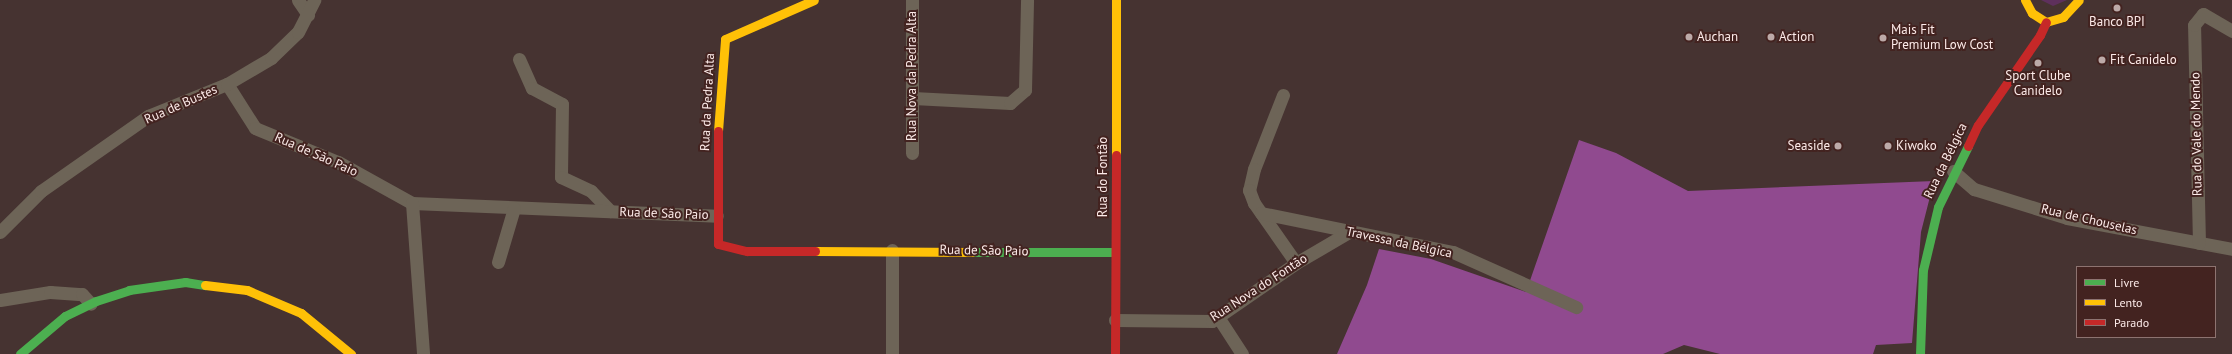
<!DOCTYPE html>
<html>
<head>
<meta charset="utf-8">
<style>
  body { margin:0 }
  #map { position:relative; width:2232px; height:354px; overflow:hidden; background:#463331; font-family:"PT Sans",sans-serif }
  div>[style] { position:absolute }
  .green>* { inset:0; background:#5e305c }
  .forest>* { inset:0; background:#904a8f }
  .street>* { height:13px; margin:-6.5px; padding:0 6.5px; transform-origin:6.5px; border-radius:6.5px; background:#6d6457 }
  .fast>* { height:9px; margin:-4.5px; padding:0 4.5px; transform-origin:4.5px; border-radius:4.5px; background:#4caf50 }
  .slow>* { height:9px; margin:-4.5px; padding:0 4.5px; transform-origin:4.5px; border-radius:4.5px; background:#ffc107 }
  .jam>* { height:9px; margin:-4.5px; padding:0 4.5px; transform-origin:4.5px; border-radius:4.5px; background:#c62828 }
  .dots>* { width:11px; height:11px; translate:-50% -50%; box-sizing:border-box; border:2px solid #432320; border-radius:50% }
  span { translate:-50% -50%; white-space:nowrap; text-align:center; line-height:1.15; -webkit-text-stroke:4px #432320; paint-order:stroke }
  .poi-label { font-size:13px; color:#fceae8 }
  .left { translate:0 -50%; text-align:left }
  .right { translate:-100% -50%; text-align:right }
  .street-label { font-size:13px; color:#fceae8 }
  .legend { position:absolute; left:2076px; top:266px; width:140px; height:72px; box-sizing:border-box; background:#432320; border:1px solid #8d7370; margin:0; padding:5px 7px; list-style:none; font-size:12px; color:#fceae8 }
  .legend li { display:flex; align-items:center; gap:8px; height:20px }
  .legend b { width:20px; border:1px solid #8d7370 }
</style>
</head>
<body>
<div id="map">
  <div class="green">
    <div style="clip-path:polygon(2041px 0,2067px 0,2053px 6px)"></div>
  </div>
  <div class="forest">
    <div style="clip-path:polygon(1579px 140px,1616px 153px,1688px 191px,1934px 181px,1921px 232px,1912px 343px,1876px 345px,1873px 354px,1720px 354px,1684px 345px,1663px 354px,1337px 354px,1367px 285px,1379px 249px,1431px 259px,1526px 292px)"></div>
  </div>
  <div class="street">
    <div style="left:298px;top:0;width:18px;rotate:56deg"></div>
    <div style="left:519px;top:59px;width:32px;rotate:66deg"></div>
    <div style="left:532px;top:88px;width:34px;rotate:28deg"></div>
    <div style="left:562px;top:104px;width:73px;rotate:90.8deg"></div>
    <div style="left:561px;top:177px;width:33px;rotate:25deg"></div>
    <div style="left:591px;top:191px;width:28px;rotate:46deg"></div>
    <div style="left:227px;top:84px;width:52px;rotate:57.5deg"></div>
    <div style="left:255px;top:128px;width:90px;rotate:22.3deg"></div>
    <div style="left:338px;top:162px;width:85px;rotate:29deg"></div>
    <div style="left:412px;top:203px;width:305px;rotate:2.4deg"></div>
    <div style="left:1283px;top:95px;width:79px;rotate:111.4deg"></div>
    <div style="left:1254px;top:169px;width:22px;rotate:103deg"></div>
    <div style="left:1249px;top:190px;width:14px;rotate:69deg"></div>
    <div style="left:1254px;top:203px;width:73px;rotate:55deg"></div>
    <div style="left:913px;top:98px;width:97px;rotate:3deg"></div>
    <div style="left:1010px;top:103px;width:20px;rotate:-41deg"></div>
    <div style="left:1025px;top:90px;width:90px;rotate:-88.7deg"></div>
    <div style="left:912px;top:153px;width:153px;rotate:-90deg"></div>
    <div style="left:1953px;top:171px;width:28px;rotate:41deg"></div>
    <div style="left:1974px;top:189px;width:97px;rotate:17.3deg"></div>
    <div style="left:2067px;top:218px;width:168px;rotate:10.6deg"></div>
    <div style="left:412px;top:203px;width:151px;rotate:85.8deg"></div>
    <div style="left:1261px;top:213px;width:196px;rotate:11.5deg"></div>
    <div style="left:1453px;top:252px;width:135px;rotate:24.1deg"></div>
    <div style="left:0;top:232px;width:58px;rotate:-45deg"></div>
    <div style="left:41px;top:191px;width:131px;rotate:-35deg"></div>
    <div style="left:148px;top:116px;width:85px;rotate:-22.1deg"></div>
    <div style="left:227px;top:84px;width:51px;rotate:-30.6deg"></div>
    <div style="left:271px;top:58px;width:37px;rotate:-44deg"></div>
    <div style="left:298px;top:32px;width:36px;rotate:-63deg"></div>
    <div style="left:2199px;top:243px;width:218px;rotate:-91.3deg"></div>
    <div style="left:2194px;top:25px;width:14px;rotate:-51deg"></div>
    <div style="left:2203px;top:14px;width:34px;rotate:30deg"></div>
    <div style="left:892px;top:250px;width:104px;rotate:90deg"></div>
    <div style="left:498px;top:262px;width:56px;rotate:-73.5deg"></div>
    <div style="left:0;top:300px;width:51px;rotate:-9.1deg"></div>
    <div style="left:50px;top:292px;width:32px;rotate:4deg"></div>
    <div style="left:82px;top:294px;width:13px;rotate:48deg"></div>
    <div style="left:1218px;top:317px;width:44px;rotate:57deg"></div>
    <div style="left:1115px;top:320px;width:97px;rotate:0.6deg"></div>
    <div style="left:1212px;top:321px;width:102px;rotate:-34.6deg"></div>
    <div style="left:1296px;top:263px;width:61px;rotate:-30.3deg"></div>
  </div>
  <div class="fast">
    <div style="left:972px;top:252px;width:143px"></div>
    <div style="left:20px;top:354px;width:59px;rotate:-40.2deg"></div>
    <div style="left:65px;top:316px;width:34px;rotate:-26deg"></div>
    <div style="left:96px;top:301px;width:35px;rotate:-18deg"></div>
    <div style="left:129px;top:290px;width:57px;rotate:-8.1deg"></div>
    <div style="left:185px;top:282px;width:20px;rotate:9deg"></div>
    <div style="left:1920px;top:354px;width:84px;rotate:-88deg"></div>
    <div style="left:1923px;top:270px;width:65px;rotate:-76.6deg"></div>
    <div style="left:1938px;top:207px;width:68px;rotate:-63.8deg"></div>
  </div>
  <div class="slow">
    <div style="left:2025px;top:0;width:15px;rotate:62deg"></div>
    <div style="left:2032px;top:13px;width:17px;rotate:33deg"></div>
    <div style="left:2046px;top:22px;width:18px;rotate:-16deg"></div>
    <div style="left:2063px;top:17px;width:23px;rotate:-47deg"></div>
    <div style="left:718px;top:131px;width:92px;rotate:-85.6deg"></div>
    <div style="left:725px;top:39px;width:97px;rotate:-23.7deg"></div>
    <div style="left:1116px;top:155px;width:155px;rotate:-90deg"></div>
    <div style="left:815px;top:251px;width:157px;rotate:0.4deg"></div>
    <div style="left:205px;top:285px;width:42px;rotate:6.8deg"></div>
    <div style="left:247px;top:290px;width:59px;rotate:23.1deg"></div>
    <div style="left:301px;top:313px;width:65px;rotate:39.4deg"></div>
  </div>
  <div class="jam">
    <div style="left:718px;top:131px;width:113px;rotate:90deg"></div>
    <div style="left:718px;top:244px;width:30px;rotate:14deg"></div>
    <div style="left:747px;top:251px;width:68px"></div>
    <div style="left:1968px;top:146px;width:23px;rotate:-65deg"></div>
    <div style="left:1978px;top:125px;width:109px;rotate:-55.4deg"></div>
    <div style="left:2040px;top:35px;width:14px;rotate:-65deg"></div>
    <div style="left:1115px;top:354px;width:199px;rotate:-89.7deg"></div>
  </div>
  <div class="dots">
    <div style="left:2117px;top:8px;background:#bcaaa8"></div>
    <div style="left:1689px;top:37px;background:#bcaaa8"></div>
    <div style="left:1771px;top:37px;background:#bcaaa8"></div>
    <div style="left:1883px;top:38px;background:#bcaaa8"></div>
    <div style="left:2102px;top:60px;background:#bcaaa8"></div>
    <div style="left:2038px;top:63px;background:#bcaaa8"></div>
    <div style="left:1838px;top:146px;background:#bcaaa8"></div>
    <div style="left:1888px;top:146px;background:#bcaaa8"></div>
  </div>
  <div class="poi-label">
    <span style="left:2117px;top:22px">Banco BPI</span>
    <span class="left" style="left:1891px;top:38px">Mais Fit<br>Premium Low Cost</span>
    <span class="left" style="left:1697px;top:37px">Auchan</span>
    <span class="left" style="left:1779px;top:37px">Action</span>
    <span class="left" style="left:2110px;top:60px">Fit Canidelo</span>
    <span style="left:2038px;top:84px">Sport Clube<br>Canidelo</span>
    <span class="right" style="left:1830px;top:146px">Seaside</span>
    <span class="left" style="left:1896px;top:146px">Kiwoko</span>
  </div>
  <div class="street-label">
    <span style="left:912px;top:76px;rotate:-90deg">Rua Nova da Pedra Alta</span>
    <span style="left:708px;top:102px;rotate:-87deg">Rua da Pedra Alta</span>
    <span style="left:181px;top:105px;rotate:-24deg">Rua de Bustes</span>
    <span style="left:2197px;top:134px;rotate:-91deg">Rua do Vale do Mendo</span>
    <span style="left:316px;top:155px;rotate:24deg">Rua de São Paio</span>
    <span style="left:1946px;top:161px;rotate:-64deg">Rua da Bélgica</span>
    <span style="left:1103px;top:177px;rotate:-90deg">Rua do Fontão</span>
    <span style="left:664px;top:214px;rotate:2deg">Rua de São Paio</span>
    <span style="left:2089px;top:220px;rotate:13deg">Rua de Chouselas</span>
    <span style="left:1399px;top:243px;rotate:12deg">Travessa da Bélgica</span>
    <span style="left:984px;top:251px;rotate:1deg">Rua de São Paio</span>
    <span style="left:1259px;top:288px;rotate:-33deg">Rua Nova do Fontão</span>
  </div>
  <ul class="legend">
  <li><b style="height:5px;background:#4caf50"></b>Livre</li>
  <li><b style="height:5px;background:#ffc107"></b>Lento</li>
  <li><b style="height:5px;background:#c62828"></b>Parado</li>
  </ul>
</div>
</body>
</html>
